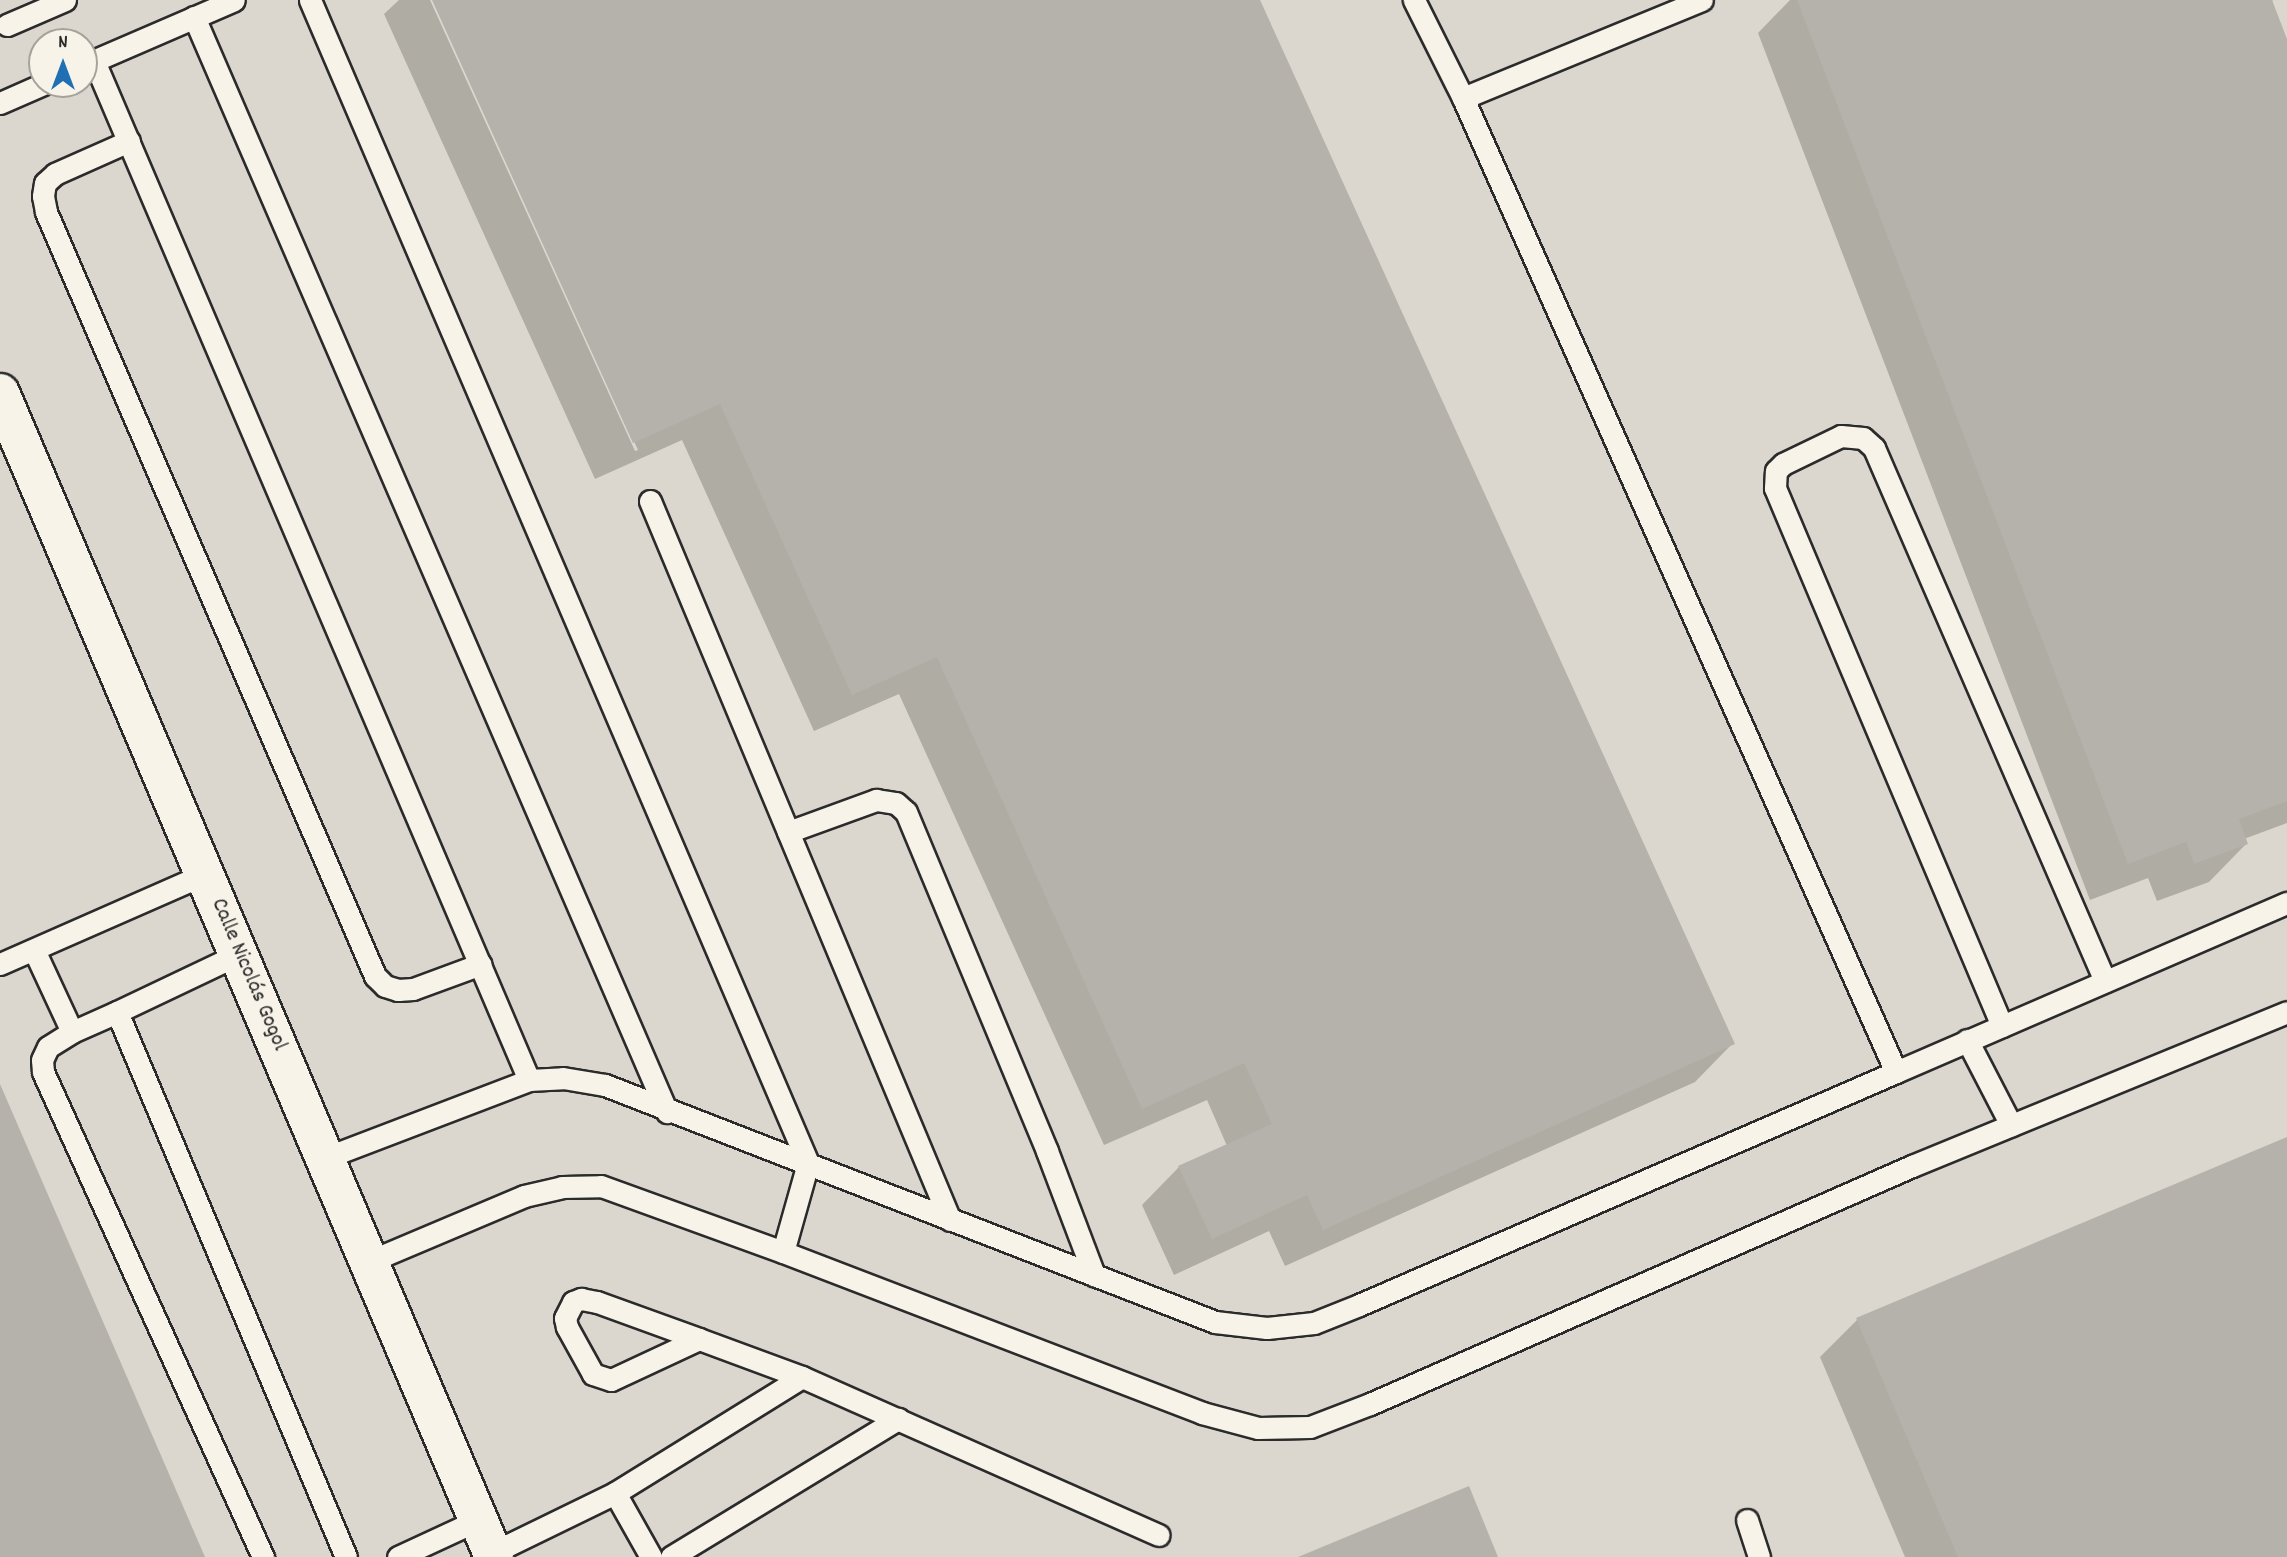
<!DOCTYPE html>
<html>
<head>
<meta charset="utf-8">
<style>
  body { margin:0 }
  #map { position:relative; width:2287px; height:1557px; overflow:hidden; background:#ebe7dd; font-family:Dekko,sans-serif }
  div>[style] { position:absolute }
  .built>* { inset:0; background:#dbd7ce }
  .shadow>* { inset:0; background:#0003 }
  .building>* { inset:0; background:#b5b2ab }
  .roads { filter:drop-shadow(2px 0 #2b2b2b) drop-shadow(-2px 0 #2b2b2b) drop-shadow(0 2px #2b2b2b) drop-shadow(0 -2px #2b2b2b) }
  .service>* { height:21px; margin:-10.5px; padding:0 10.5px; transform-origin:10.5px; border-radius:10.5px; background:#f7f3e8 }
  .tertiary>* { height:38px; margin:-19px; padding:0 19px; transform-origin:19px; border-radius:19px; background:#f7f3e8 }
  span { translate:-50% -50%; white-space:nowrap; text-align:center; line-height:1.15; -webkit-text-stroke:5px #f7f3e8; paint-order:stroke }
  .street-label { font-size:23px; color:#2b2b2b }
  .north { position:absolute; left:28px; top:28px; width:70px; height:70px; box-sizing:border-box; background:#f7f3e8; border:2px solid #a5a39c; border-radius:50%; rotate:0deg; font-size:19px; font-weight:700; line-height:28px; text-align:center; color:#2b2b2b }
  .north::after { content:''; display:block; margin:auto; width:24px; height:32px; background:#1f6fb2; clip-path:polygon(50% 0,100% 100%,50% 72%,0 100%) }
</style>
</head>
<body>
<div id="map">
  <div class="built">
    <div style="clip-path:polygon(evenodd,0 0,2287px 0,2287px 1557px,0 1557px,0 0,42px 42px,84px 42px,84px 84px,42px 84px,42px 42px)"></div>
  </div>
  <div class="shadow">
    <div style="clip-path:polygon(399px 0,430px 0,635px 451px,638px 450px,434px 0,1258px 0,1732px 1044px,1695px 1082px,1285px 1266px,1269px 1231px,1174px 1275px,1142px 1205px,1179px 1167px,1227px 1146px,1207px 1100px,1104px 1145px,899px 694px,814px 731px,682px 440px,595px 479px,384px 14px)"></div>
    <div style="clip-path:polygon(1790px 0,2273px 0,2271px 2px,2287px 44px,2287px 823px,2244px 839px,2246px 844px,2209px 882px,2157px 901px,2148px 878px,2090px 900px,1758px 33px)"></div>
    <div style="clip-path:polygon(2287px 1139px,2287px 1557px,1905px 1557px,1820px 1357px,1857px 1320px)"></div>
  </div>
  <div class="building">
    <div style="clip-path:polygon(432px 0,1260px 0,1735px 1044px,1323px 1230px,1307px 1195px,1212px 1239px,1178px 1166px,1272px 1124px,1244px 1063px,1142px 1109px,937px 657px,852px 695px,720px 404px,633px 443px)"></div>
    <div style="clip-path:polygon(1797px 0,2272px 0,2287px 39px,2287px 801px,2239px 819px,2248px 844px,2194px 864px,2186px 842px,2128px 864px)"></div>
    <div style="clip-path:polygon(0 1084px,205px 1557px,0 1557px)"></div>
    <div style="clip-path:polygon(2287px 1137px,2287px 1557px,1958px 1557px,1856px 1318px)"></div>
    <div style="clip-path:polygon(1469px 1486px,1498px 1557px,1298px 1557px)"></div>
  </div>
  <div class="roads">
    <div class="service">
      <div style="left:310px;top:0;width:1265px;rotate:66.82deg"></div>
      <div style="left:808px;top:1163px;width:92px;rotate:105.7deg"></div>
      <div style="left:194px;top:17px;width:1193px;rotate:66.64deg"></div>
      <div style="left:7px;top:25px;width:63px;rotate:-23.3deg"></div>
      <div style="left:94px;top:61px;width:1108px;rotate:66.88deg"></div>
      <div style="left:84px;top:65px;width:163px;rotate:-23.4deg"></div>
      <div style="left:1463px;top:98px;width:258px;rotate:-22.3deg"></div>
      <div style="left:0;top:103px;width:47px;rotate:-23.8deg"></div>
      <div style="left:129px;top:141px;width:81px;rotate:156deg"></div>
      <div style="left:55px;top:174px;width:13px;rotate:138deg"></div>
      <div style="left:45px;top:183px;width:13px;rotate:99deg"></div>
      <div style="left:43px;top:196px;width:16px;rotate:79deg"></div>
      <div style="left:46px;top:212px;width:832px;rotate:66.7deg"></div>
      <div style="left:375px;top:976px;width:14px;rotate:45deg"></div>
      <div style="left:385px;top:986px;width:14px;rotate:17deg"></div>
      <div style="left:398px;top:990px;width:15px;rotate:-4deg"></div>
      <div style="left:413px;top:989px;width:72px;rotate:-20.2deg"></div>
      <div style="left:650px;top:501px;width:779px;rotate:67.35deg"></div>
      <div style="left:788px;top:832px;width:94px;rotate:-20deg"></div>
      <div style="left:876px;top:800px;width:20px;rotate:9deg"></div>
      <div style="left:896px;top:803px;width:13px;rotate:42deg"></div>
      <div style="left:906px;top:812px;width:367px;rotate:67.4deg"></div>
      <div style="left:1047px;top:1151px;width:133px;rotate:69.2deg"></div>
      <div style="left:34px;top:950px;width:90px;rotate:65.1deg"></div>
      <div style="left:72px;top:1032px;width:28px;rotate:148deg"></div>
      <div style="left:48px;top:1047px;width:14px;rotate:115deg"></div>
      <div style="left:42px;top:1060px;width:12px;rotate:85deg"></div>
      <div style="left:43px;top:1072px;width:533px;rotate:65.6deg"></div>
      <div style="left:0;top:964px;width:224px;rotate:-23.7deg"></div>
      <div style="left:117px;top:1012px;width:135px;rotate:-25.4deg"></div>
      <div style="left:2002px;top:1026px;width:584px;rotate:-112.88deg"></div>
      <div style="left:1775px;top:488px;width:17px;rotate:-87deg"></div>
      <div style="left:1776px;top:471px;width:10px;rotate:-45deg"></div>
      <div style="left:1783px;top:464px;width:64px;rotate:-25.8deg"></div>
      <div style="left:1841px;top:436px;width:22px;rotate:5deg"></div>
      <div style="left:1863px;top:438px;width:15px;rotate:42deg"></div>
      <div style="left:1874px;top:448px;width:581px;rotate:66.57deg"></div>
      <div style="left:72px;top:1032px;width:49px;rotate:-24deg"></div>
      <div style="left:117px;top:1012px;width:591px;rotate:67.21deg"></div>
      <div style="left:1967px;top:1040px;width:96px;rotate:62.6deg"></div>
      <div style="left:1896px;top:1072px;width:426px;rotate:-23.4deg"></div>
      <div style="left:325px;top:1158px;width:218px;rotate:-20.9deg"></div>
      <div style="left:529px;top:1080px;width:34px;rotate:-3deg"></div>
      <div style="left:563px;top:1078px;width:43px;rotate:9.5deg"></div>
      <div style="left:605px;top:1085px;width:654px;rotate:21.23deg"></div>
      <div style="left:1215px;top:1322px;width:52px;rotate:6.6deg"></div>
      <div style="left:1267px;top:1328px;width:47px;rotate:-6.1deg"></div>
      <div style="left:1314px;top:1323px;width:48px;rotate:-21.8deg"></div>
      <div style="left:1359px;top:1305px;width:585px;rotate:-23.46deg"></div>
      <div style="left:1896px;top:1072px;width:1066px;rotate:-113.97deg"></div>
      <div style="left:1463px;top:98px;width:110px;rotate:-116.6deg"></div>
      <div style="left:368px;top:1262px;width:169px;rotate:-22.9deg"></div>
      <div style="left:524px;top:1196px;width:39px;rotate:-13deg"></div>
      <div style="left:562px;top:1187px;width:39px;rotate:-1deg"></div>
      <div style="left:601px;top:1186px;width:194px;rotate:19.9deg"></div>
      <div style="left:783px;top:1252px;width:449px;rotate:21deg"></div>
      <div style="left:1202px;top:1413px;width:58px;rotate:15deg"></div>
      <div style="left:1258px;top:1428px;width:52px;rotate:-1.1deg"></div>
      <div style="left:1310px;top:1427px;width:64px;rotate:-21deg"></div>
      <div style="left:1370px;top:1404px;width:592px;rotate:-23.71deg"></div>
      <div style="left:1912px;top:1166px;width:405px;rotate:-22.3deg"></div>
      <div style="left:699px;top:1339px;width:97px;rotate:155deg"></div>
      <div style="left:611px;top:1380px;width:19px;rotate:-162deg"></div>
      <div style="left:593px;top:1374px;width:54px;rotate:-119deg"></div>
      <div style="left:567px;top:1327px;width:9px;rotate:-103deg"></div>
      <div style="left:565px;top:1318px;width:18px;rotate:-63deg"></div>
      <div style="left:573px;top:1302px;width:9px;rotate:-21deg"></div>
      <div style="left:581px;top:1299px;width:16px;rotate:11deg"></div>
      <div style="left:597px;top:1302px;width:109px;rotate:19.9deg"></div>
      <div style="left:699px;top:1339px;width:110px;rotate:20.3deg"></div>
      <div style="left:802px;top:1377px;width:390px;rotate:23.9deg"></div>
      <div style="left:615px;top:1493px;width:73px;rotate:60.6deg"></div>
      <div style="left:1747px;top:1520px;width:39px;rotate:72deg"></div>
      <div style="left:492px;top:1553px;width:137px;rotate:-26deg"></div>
      <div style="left:615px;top:1493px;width:220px;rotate:-31.8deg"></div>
      <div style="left:398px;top:1557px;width:88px;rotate:-24.8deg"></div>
      <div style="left:671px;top:1557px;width:266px;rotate:-31.3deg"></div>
    </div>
    <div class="tertiary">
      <div style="left:0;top:393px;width:1264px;rotate:67deg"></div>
    </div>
  </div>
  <div class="street-label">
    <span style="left:248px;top:975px;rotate:67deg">Calle Nicolás Gogol</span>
  </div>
  <div class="north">N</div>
</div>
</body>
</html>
